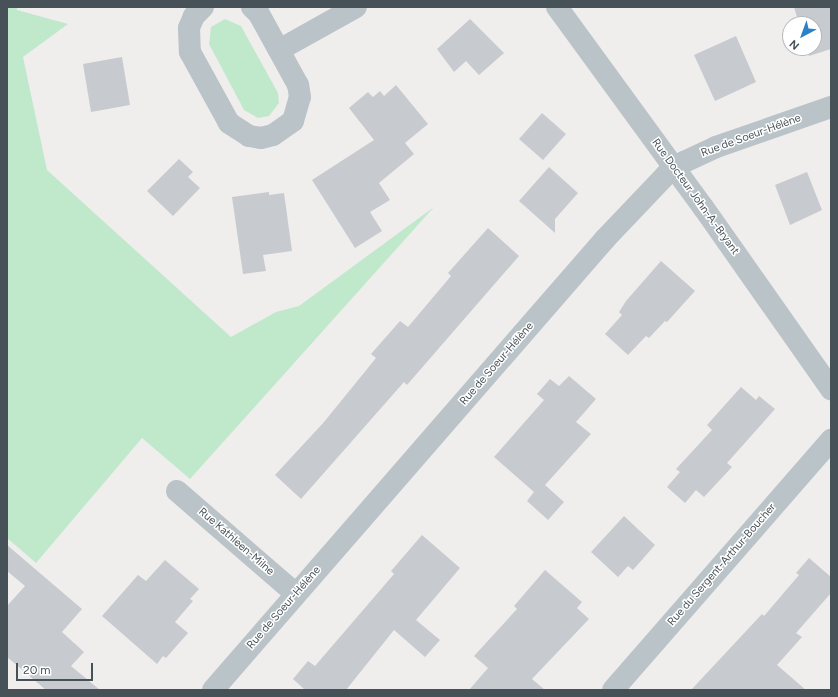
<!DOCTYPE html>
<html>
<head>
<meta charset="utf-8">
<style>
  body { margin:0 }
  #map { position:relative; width:838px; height:697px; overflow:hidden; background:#f0eded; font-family:Figtree,sans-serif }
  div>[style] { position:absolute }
  .green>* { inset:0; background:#c0e9cc }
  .building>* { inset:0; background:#c7cbcf }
  .street>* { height:22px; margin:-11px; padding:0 11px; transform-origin:11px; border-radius:11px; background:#bac3c8 }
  span { translate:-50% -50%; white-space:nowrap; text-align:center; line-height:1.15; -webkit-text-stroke:3px #fff; paint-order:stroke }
  .street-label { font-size:11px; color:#475258 }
  .frame { position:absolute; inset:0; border:8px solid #475258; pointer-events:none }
  .north { position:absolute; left:782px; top:16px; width:40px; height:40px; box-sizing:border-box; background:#fff; border:1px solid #b5babc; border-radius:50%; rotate:221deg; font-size:11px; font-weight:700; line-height:16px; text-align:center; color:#475258 }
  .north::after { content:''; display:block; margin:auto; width:14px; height:18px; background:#2c81cb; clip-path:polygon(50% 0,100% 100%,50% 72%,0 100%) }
  .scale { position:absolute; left:16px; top:663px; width:77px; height:18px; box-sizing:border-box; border:2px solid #475258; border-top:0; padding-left:5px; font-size:12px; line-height:14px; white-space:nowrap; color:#475258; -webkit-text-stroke:3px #fff; paint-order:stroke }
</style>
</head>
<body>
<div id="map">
  <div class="green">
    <div style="clip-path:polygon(7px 7px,17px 7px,17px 10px,68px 24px,23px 57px,47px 170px,231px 337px,276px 312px,299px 306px,434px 207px,190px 479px,142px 438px,36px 563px,7px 538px)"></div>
    <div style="clip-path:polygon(225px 19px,241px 26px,278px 93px,279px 103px,269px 116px,258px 118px,244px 110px,209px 44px,211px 27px)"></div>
  </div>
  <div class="building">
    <div style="clip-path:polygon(794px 7px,831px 7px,831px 49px,809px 56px,807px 48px,814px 48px,814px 24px,799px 24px)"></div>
    <div style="clip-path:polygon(470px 19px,504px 53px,479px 75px,466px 61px,454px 72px,437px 49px)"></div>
    <div style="clip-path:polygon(736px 36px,756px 82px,715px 101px,694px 55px)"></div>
    <div style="clip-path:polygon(122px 57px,130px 105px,91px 112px,83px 64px)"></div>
    <div style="clip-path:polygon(396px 85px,428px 124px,405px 143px,414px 154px,379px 183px,390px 200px,370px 212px,382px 231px,355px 248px,312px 180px,374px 140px,349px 108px,368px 92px,373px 97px,380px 91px,384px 96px)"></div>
    <div style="clip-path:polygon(542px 113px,566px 134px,543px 160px,519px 139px)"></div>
    <div style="clip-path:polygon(179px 159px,193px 172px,188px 177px,200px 188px,173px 216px,147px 191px)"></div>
    <div style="clip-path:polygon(549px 167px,578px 193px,555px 219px,555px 233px,519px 201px)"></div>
    <div style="clip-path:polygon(807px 172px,822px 210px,790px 225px,775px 185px)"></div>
    <div style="clip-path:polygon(269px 192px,269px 195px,284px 193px,292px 251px,263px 255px,266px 271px,243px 274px,232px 197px)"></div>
    <div style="clip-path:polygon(488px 228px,519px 256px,407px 385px,404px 382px,301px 499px,275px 475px,324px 422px,376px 358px,371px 354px,400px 321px,408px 327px,451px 276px,448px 273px)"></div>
    <div style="clip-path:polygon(661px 261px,695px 291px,667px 322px,665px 321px,649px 338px,646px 336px,628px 355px,605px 334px,622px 315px,619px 312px,626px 301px)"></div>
    <div style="clip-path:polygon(569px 376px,596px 399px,576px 422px,591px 434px,545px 485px,564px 502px,548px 520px,527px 501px,534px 492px,494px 457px,544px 400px,537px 394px,550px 379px,559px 386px)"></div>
    <div style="clip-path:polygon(741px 387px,756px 400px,759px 396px,775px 409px,727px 463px,732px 467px,704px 497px,696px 490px,685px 503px,667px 487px,680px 472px,676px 469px,712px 430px,707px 425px)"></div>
    <div style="clip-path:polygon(624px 516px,655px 545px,633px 570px,628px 566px,618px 577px,591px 552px)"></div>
    <div style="clip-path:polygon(422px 535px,460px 568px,416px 620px,440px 640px,425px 657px,394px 630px,346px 690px,305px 690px,293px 679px,308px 661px,315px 666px,394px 574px,391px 571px)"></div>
    <div style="clip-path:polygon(7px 545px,82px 609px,62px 632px,84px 652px,71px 666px,100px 690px,46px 690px,7px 657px,7px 606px,25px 586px,7px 571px)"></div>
    <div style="clip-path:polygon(809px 558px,831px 577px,831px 593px,796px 633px,802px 637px,777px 665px,806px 690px,691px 690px,762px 614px,764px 616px,799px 575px,796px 573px)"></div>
    <div style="clip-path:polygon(165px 560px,199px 589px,190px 599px,193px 601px,175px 622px,188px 633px,166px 658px,163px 656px,157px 664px,102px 616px,138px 575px,146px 581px)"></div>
    <div style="clip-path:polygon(545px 570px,582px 602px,577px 608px,589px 619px,532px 679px,545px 690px,469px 690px,488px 668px,474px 656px,517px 609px,514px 606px)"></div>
  </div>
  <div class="street">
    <div style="left:203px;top:7px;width:13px;rotate:135deg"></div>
    <div style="left:194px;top:16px;width:13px;rotate:113deg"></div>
    <div style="left:189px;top:28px;width:24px;rotate:88deg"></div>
    <div style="left:190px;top:52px;width:81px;rotate:61.2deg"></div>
    <div style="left:229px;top:123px;width:24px;rotate:33deg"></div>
    <div style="left:249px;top:136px;width:12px;rotate:9deg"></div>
    <div style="left:261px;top:138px;width:12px;rotate:-14deg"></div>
    <div style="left:273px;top:135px;width:24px;rotate:-35deg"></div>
    <div style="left:293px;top:121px;width:25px;rotate:-74deg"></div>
    <div style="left:300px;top:97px;width:12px;rotate:-99deg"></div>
    <div style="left:298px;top:85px;width:81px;rotate:-118.8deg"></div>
    <div style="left:259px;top:14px;width:10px;rotate:-135deg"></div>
    <div style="left:557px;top:7px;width:248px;rotate:53.9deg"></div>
    <div style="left:703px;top:207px;width:223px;rotate:54.9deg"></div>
    <div style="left:279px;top:50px;width:88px;rotate:-29.2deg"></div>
    <div style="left:177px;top:491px;width:157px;rotate:40.9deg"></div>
    <div style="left:213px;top:690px;width:598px;rotate:-49deg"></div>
    <div style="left:605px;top:239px;width:88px;rotate:-46.4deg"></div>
    <div style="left:666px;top:175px;width:22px;rotate:-36deg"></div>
    <div style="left:684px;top:162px;width:35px;rotate:-25deg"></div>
    <div style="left:716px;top:147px;width:122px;rotate:-19.2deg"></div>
    <div style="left:613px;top:690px;width:332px;rotate:-48.9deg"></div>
  </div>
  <div class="street-label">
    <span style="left:751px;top:136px;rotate:-20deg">Rue de Soeur-Hélène</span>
    <span style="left:695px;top:197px;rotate:54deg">Rue Docteur John-A.-Bryant</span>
    <span style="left:497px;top:364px;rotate:-49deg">Rue de Soeur-Hélène</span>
    <span style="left:236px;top:542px;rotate:41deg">Rue Kathleen-Milne</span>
    <span style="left:722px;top:565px;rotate:-49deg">Rue du Sergent-Arthur-Boucher</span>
    <span style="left:284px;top:608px;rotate:-49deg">Rue de Soeur-Hélène</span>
  </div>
  <div class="frame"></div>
  <div class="north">N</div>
  <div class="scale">20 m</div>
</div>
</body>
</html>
